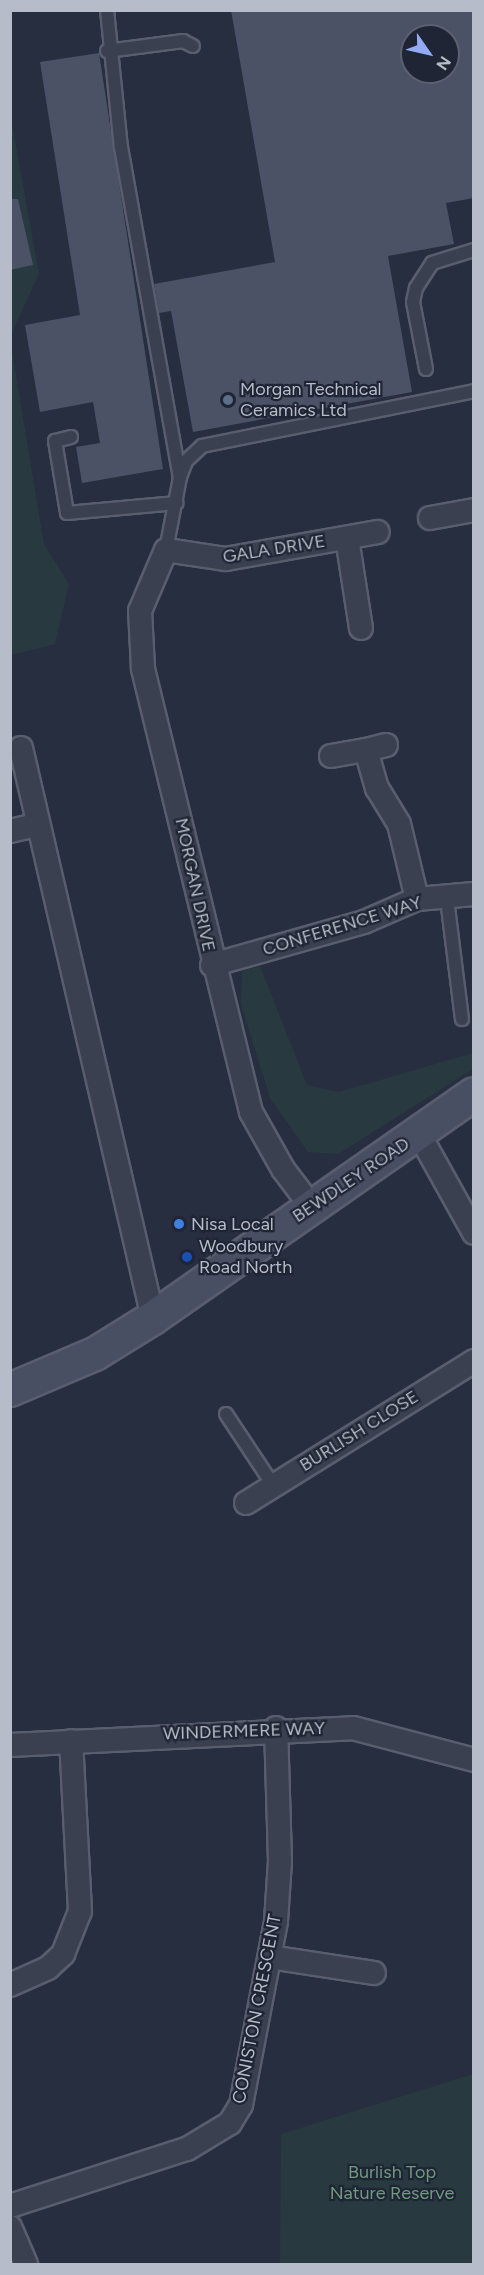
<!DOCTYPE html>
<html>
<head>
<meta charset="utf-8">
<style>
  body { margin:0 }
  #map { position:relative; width:484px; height:2275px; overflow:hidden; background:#262e3f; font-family:Figtree,sans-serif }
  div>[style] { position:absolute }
  .green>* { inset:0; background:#283a40 }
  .building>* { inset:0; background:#4b5266 }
  .roads { filter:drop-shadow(2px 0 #585e6d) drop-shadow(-2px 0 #585e6d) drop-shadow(0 2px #585e6d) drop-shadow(0 -2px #585e6d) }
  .lane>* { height:12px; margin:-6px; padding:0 6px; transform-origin:6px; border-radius:6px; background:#3a404f }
  .street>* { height:22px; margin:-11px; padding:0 11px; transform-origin:11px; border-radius:11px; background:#3a404f }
  .secondary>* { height:32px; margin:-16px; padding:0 16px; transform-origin:16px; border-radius:16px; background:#494f62 }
  .dots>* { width:16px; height:16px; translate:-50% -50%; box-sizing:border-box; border:3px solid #1f2534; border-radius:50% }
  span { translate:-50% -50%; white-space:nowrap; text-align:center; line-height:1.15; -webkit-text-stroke:4.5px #1f2534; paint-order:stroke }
  .poi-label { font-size:18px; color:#b7bcca }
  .left { translate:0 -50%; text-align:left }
  .street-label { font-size:18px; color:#b7bcca }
  .park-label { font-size:18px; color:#6f9a7e }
  .frame { position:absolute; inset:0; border:12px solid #b7bcca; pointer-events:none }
  .north { position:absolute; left:400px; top:24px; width:60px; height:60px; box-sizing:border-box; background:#1f2534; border:2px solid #5c6170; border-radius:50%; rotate:124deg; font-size:16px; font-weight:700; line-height:24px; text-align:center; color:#b7bcca }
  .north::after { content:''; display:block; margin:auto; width:21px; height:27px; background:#92abf4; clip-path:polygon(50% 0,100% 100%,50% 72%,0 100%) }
</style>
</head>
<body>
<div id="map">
  <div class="green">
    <div style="clip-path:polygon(10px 112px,39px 274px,11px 335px,10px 335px)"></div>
    <div style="clip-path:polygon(11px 345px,44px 544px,69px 584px,55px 644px,11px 655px)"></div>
    <div style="clip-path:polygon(260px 966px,307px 1085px,339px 1092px,473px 1053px,473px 1069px,338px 1154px,308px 1152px,270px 1098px,241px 1004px,242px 971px)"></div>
    <div style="clip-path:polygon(473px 2074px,473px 2264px,280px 2264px,281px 2134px)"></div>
  </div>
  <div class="building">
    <div style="clip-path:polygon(evenodd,231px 10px,474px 10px,474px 198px,446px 203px,454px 244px,388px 256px,412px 392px,193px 432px,171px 311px,159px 313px,154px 284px,275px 262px,231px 10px,412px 36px,448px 36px,448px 72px,412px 72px,412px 36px)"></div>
    <div style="clip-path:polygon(99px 53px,163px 469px,82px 483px,76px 447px,100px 443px,93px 402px,40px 412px,25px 325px,80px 315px,40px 62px)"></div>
    <div style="clip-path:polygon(10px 199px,18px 199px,33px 265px,10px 270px)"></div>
  </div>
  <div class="roads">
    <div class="lane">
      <div style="left:107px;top:10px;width:138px;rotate:84.2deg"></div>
      <div style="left:121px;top:147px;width:335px;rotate:79.9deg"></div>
      <div style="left:107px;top:51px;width:77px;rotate:-7.5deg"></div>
      <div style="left:183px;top:41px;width:11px;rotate:27deg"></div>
      <div style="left:426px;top:369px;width:68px;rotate:-101deg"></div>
      <div style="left:413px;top:302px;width:14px;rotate:-78deg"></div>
      <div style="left:416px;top:288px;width:30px;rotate:-57deg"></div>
      <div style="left:432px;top:263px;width:44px;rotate:-17.2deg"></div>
      <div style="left:71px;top:437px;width:16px;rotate:166deg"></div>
      <div style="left:55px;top:441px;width:73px;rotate:80.5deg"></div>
      <div style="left:67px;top:513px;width:110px;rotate:-5.2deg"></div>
      <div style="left:166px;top:550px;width:74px;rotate:-79.1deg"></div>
      <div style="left:180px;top:477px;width:17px;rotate:-69deg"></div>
      <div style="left:186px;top:461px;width:22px;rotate:-43deg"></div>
      <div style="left:202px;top:446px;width:278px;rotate:-11.4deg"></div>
      <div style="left:447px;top:899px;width:121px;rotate:82.9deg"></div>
      <div style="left:226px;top:1414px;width:85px;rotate:56.5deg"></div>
    </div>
    <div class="street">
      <div style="left:430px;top:518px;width:45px;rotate:-10.3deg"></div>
      <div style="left:347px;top:538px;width:91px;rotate:81.2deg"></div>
      <div style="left:386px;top:745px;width:21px;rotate:166deg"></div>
      <div style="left:366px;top:750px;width:40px;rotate:74deg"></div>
      <div style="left:377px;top:788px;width:42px;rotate:58.6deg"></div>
      <div style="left:399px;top:824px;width:77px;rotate:76.5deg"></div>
      <div style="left:21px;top:748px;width:585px;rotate:76.96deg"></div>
      <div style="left:331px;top:756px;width:36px;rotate:-10deg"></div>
      <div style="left:10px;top:831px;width:28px;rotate:-13deg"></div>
      <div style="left:212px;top:965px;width:158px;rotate:-15.8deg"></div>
      <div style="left:364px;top:922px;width:58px;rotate:-23.5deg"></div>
      <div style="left:417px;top:899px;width:57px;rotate:-5deg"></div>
      <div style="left:419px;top:1134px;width:113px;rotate:60.9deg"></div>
      <div style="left:311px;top:1206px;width:46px;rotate:-127.1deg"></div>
      <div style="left:283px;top:1169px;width:65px;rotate:-119.3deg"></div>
      <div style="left:251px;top:1112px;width:457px;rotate:-103.7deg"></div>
      <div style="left:143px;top:668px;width:57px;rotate:-93deg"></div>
      <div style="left:140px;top:611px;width:66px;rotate:-66.9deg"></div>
      <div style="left:166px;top:550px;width:61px;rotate:8.5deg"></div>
      <div style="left:226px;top:559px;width:154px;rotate:-10.1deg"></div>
      <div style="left:246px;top:1503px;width:269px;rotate:-31.9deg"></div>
      <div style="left:10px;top:1745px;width:343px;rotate:-2.8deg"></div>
      <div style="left:353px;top:1728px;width:125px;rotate:14.8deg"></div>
      <div style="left:270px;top:1957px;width:105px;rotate:8.7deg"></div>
      <div style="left:10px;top:1985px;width:42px;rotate:-24.1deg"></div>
      <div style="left:48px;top:1968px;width:21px;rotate:-43deg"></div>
      <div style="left:63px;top:1954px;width:46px;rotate:-68.4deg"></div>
      <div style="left:80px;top:1911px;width:170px;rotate:-93deg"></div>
      <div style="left:10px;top:2206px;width:186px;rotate:-17.9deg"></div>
      <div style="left:187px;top:2149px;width:50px;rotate:-31.2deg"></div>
      <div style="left:230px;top:2123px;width:21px;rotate:-59deg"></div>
      <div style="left:241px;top:2105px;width:187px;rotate:-79.2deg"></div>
      <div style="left:276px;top:1921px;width:60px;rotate:-86.2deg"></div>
      <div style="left:280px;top:1861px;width:133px;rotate:-91.7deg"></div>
      <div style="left:10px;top:2227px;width:40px;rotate:66.6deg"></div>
    </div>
    <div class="secondary">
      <div style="left:10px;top:1390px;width:92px;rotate:-23deg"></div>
      <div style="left:95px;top:1354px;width:68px;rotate:-31.8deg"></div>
      <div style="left:153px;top:1318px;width:391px;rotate:-34.9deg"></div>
    </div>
  </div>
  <div class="dots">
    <div style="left:228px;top:400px;background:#5c6f8a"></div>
    <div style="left:179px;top:1224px;background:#3f7fe0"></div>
    <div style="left:187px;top:1257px;background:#1a4fb4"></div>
  </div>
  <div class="poi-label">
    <span class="left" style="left:240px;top:400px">Morgan Technical<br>Ceramics Ltd</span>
    <span class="left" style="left:191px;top:1224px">Nisa Local</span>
    <span class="left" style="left:199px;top:1257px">Woodbury<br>Road North</span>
  </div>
  <div class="street-label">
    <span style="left:274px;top:549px;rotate:-9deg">GALA DRIVE</span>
    <span style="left:195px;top:885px;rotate:78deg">MORGAN DRIVE</span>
    <span style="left:342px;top:926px;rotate:-17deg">CONFERENCE WAY</span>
    <span style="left:351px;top:1180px;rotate:-34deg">BEWDLEY ROAD</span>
    <span style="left:359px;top:1431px;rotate:-32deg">BURLISH CLOSE</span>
    <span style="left:244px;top:1731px;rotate:-2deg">WINDERMERE WAY</span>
    <span style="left:257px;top:2009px;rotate:-79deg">CONISTON CRESCENT</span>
  </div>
  <div class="park-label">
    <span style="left:392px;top:2183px">Burlish Top<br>Nature Reserve</span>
  </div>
  <div class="frame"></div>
  <div class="north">N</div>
</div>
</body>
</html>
